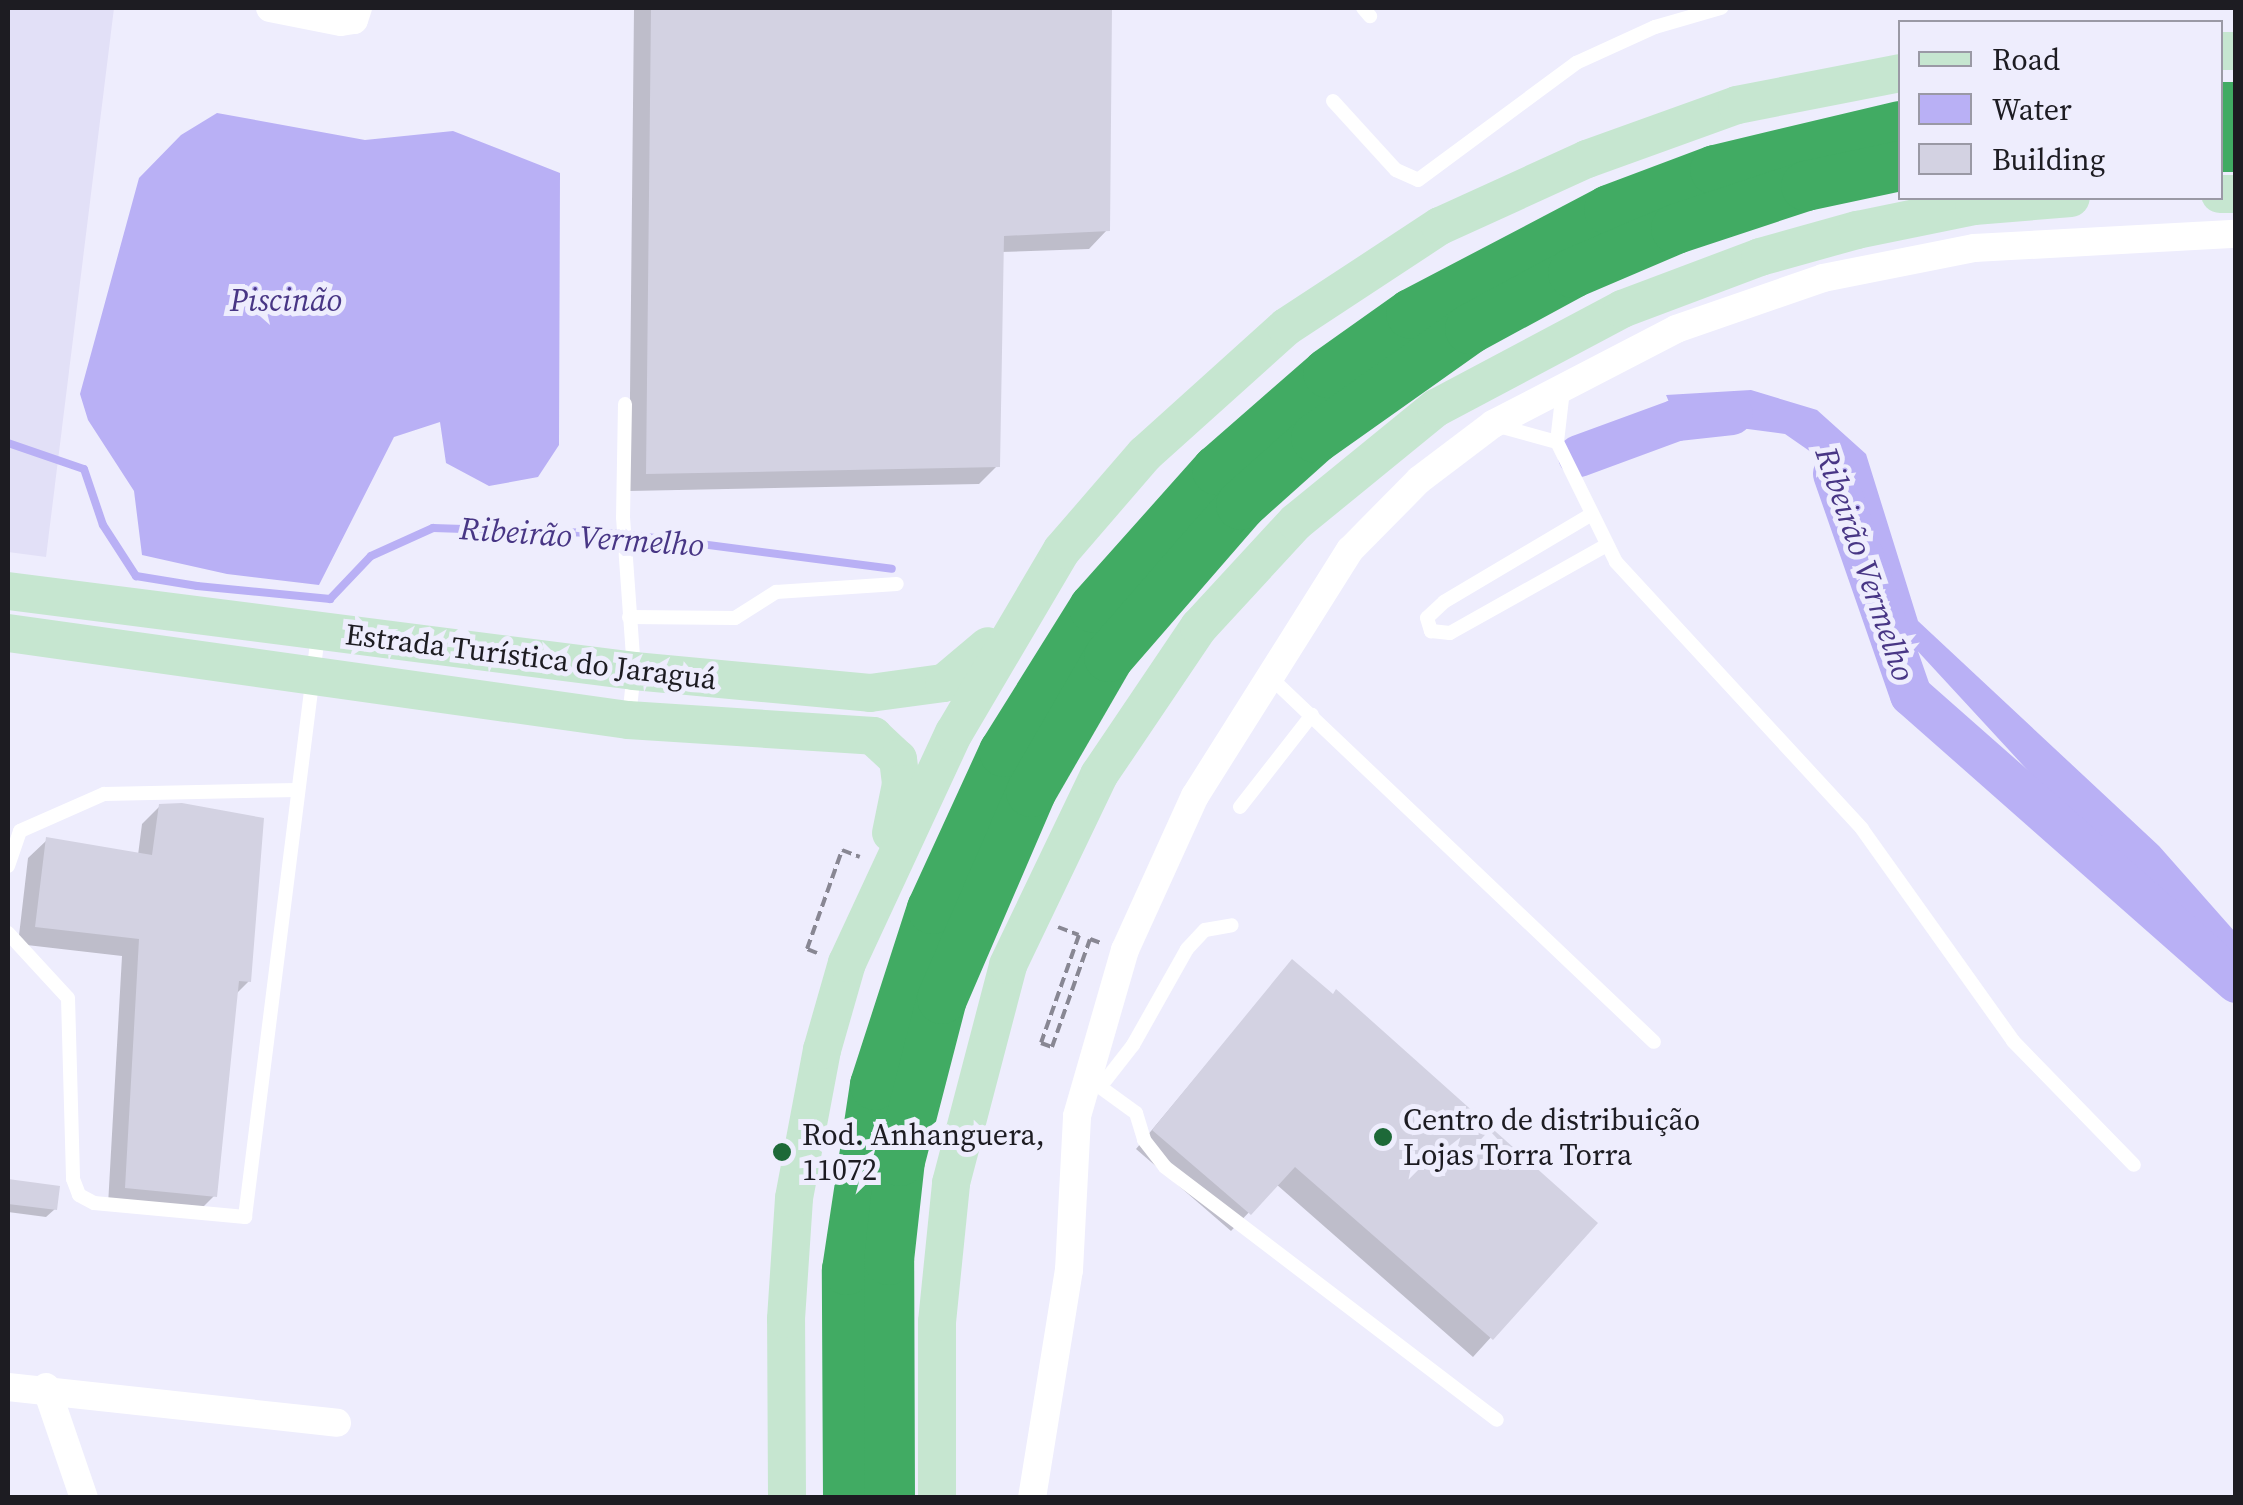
<!DOCTYPE html>
<html>
<head>
<meta charset="utf-8">
<style>
  body { margin:0 }
  #map { position:relative; width:2243px; height:1505px; overflow:hidden; background:#eeedfd; font-family:"Source Serif 4",serif }
  div>[style] { position:absolute }
  .built>* { inset:0; background:#e2e0f7 }
  .water>* { inset:0; background:#b9b0f5 }
  .shadow>* { inset:0; background:#0003 }
  .stream>* { height:8px; margin:-4px; padding:0 4px; transform-origin:4px; border-radius:4px; background:#b9b0f5 }
  .river>* { height:42px; margin:-21px; padding:0 21px; transform-origin:21px; border-radius:21px; background:#b9b0f5 }
  .building>* { inset:0; background:#d3d2e2 }
  .path>* { height:4px; margin-top:-2px; transform-origin:0; background:repeating-linear-gradient(90deg,#888793 0 10px,transparent 0 15px) }
  .service>* { height:14px; margin:-7px; padding:0 7px; transform-origin:7px; border-radius:7px; background:#fff }
  .minor>* { height:28px; margin:-14px; padding:0 14px; transform-origin:14px; border-radius:14px; background:#fff }
  .secondary>* { height:38px; margin:-19px; padding:0 19px; transform-origin:19px; border-radius:19px; background:#c6e6d0 }
  .motorway>* { height:50px; margin:-25px; padding:0 25px; transform-origin:25px; border-radius:25px; background:#41ab63 }
  .dots>* { width:28px; height:28px; translate:-50% -50%; box-sizing:border-box; border:5px solid #eeedfd; border-radius:50% }
  span { translate:-50% -50%; white-space:nowrap; text-align:center; line-height:1.15; -webkit-text-stroke:10px #eeedfd; paint-order:stroke }
  .street-label { font-size:30px; color:#1d1c22 }
  .poi-label { font-size:30px; color:#1d1c22 }
  .left { translate:0 -50%; text-align:left }
  .water-label { font-size:32px; color:#483685; font-style:italic }
  .frame { position:absolute; inset:0; border:10px solid #1d1c22; pointer-events:none }
  .legend { position:absolute; left:1898px; top:20px; width:325px; height:180px; box-sizing:border-box; background:#eeedfd; border:2px solid #9a99a5; margin:0; padding:12px 18px; list-style:none; font-size:30px; color:#1d1c22 }
  .legend li { display:flex; align-items:center; gap:20px; height:50px }
  .legend b { width:50px; border:2px solid #9a99a5 }
</style>
</head>
<body>
<div id="map">
  <div class="built">
    <div style="clip-path:polygon(8px 8px,114px 8px,46px 557px,8px 552px)"></div>
  </div>
  <div class="water">
    <div style="clip-path:polygon(217px 113px,365px 140px,453px 131px,560px 173px,559px 445px,538px 477px,489px 486px,446px 463px,440px 422px,394px 437px,319px 585px,227px 574px,142px 555px,134px 491px,88px 420px,80px 394px,139px 178px,181px 135px)"></div>
    <div style="clip-path:polygon(1751px 390px,1817px 410px,1866px 454px,1918px 621px,2159px 846px,2235px 932px,2235px 995px,1901px 633px,1821px 459px,1785px 434px,1740px 428px,1684px 437px,1666px 395px)"></div>
  </div>
  <div class="shadow">
    <div style="clip-path:polygon(634px 8px,1110px 8px,1107px 230px,1089px 249px,1001px 252px,997px 466px,979px 484px,629px 491px)"></div>
    <div style="clip-path:polygon(160px 806px,249px 981px,235px 995px,214px 1196px,196px 1214px,108px 1205px,122px 956px,18px 944px,28px 858px,47px 840px,138px 855px,142px 824px)"></div>
    <div style="clip-path:polygon(1292px 962px,1595px 1223px,1473px 1357px,1276px 1184px,1231px 1231px,1136px 1149px)"></div>
    <div style="clip-path:polygon(8px 1181px,57px 1188px,55px 1209px,46px 1217px,8px 1212px)"></div>
  </div>
  <div class="stream">
    <div style="left:8px;top:443px;width:80px;rotate:18.9deg"></div>
    <div style="left:84px;top:469px;width:59px;rotate:71.3deg"></div>
    <div style="left:103px;top:525px;width:61px;rotate:57.1deg"></div>
    <div style="left:136px;top:576px;width:62px;rotate:9.3deg"></div>
    <div style="left:197px;top:586px;width:134px;rotate:5.6deg"></div>
    <div style="left:330px;top:599px;width:59px;rotate:-46.4deg"></div>
    <div style="left:371px;top:556px;width:68px;rotate:-24.3deg"></div>
    <div style="left:433px;top:528px;width:191px;rotate:1.8deg"></div>
    <div style="left:624px;top:534px;width:270px;rotate:7.4deg"></div>
  </div>
  <div class="river">
    <div style="left:1579px;top:456px;width:104px;rotate:-20.2deg"></div>
    <div style="left:1677px;top:420px;width:55px;rotate:-6.2deg"></div>
    <div style="left:1834px;top:474px;width:234px;rotate:70.8deg"></div>
    <div style="left:1911px;top:695px;width:434px;rotate:41.4deg"></div>
  </div>
  <div class="building">
    <div style="clip-path:polygon(651px 8px,1112px 8px,1110px 231px,1004px 236px,1000px 467px,646px 474px)"></div>
    <div style="clip-path:polygon(182px 803px,264px 818px,251px 982px,239px 981px,217px 1197px,125px 1188px,139px 939px,35px 927px,46px 837px,152px 855px,159px 804px)"></div>
    <div style="clip-path:polygon(1292px 959px,1333px 994px,1336px 989px,1598px 1223px,1493px 1340px,1295px 1167px,1251px 1215px,1152px 1130px)"></div>
    <div style="clip-path:polygon(8px 1179px,60px 1186px,57px 1210px,8px 1204px)"></div>
  </div>
  <div class="path">
    <div style="left:1058px;top:927px;width:22px;rotate:21deg"></div>
    <div style="left:1079px;top:935px;width:114px;rotate:109.4deg"></div>
    <div style="left:1041px;top:1043px;width:12px;rotate:20deg"></div>
    <div style="left:1052px;top:1047px;width:114px;rotate:-70.6deg"></div>
    <div style="left:1090px;top:939px;width:12px;rotate:20deg"></div>
    <div style="left:817px;top:953px;width:11px;rotate:-158deg"></div>
    <div style="left:807px;top:949px;width:105px;rotate:-70.5deg"></div>
    <div style="left:842px;top:850px;width:19px;rotate:21deg"></div>
  </div>
  <div class="service">
    <div style="left:1363px;top:8px;width:11px;rotate:49deg"></div>
    <div style="left:1333px;top:101px;width:93px;rotate:47.6deg"></div>
    <div style="left:1396px;top:170px;width:24px;rotate:24deg"></div>
    <div style="left:1418px;top:180px;width:197px;rotate:-36.5deg"></div>
    <div style="left:1576px;top:63px;width:87px;rotate:-24.5deg"></div>
    <div style="left:1655px;top:27px;width:69px;rotate:-16.1deg"></div>
    <div style="left:1563px;top:390px;width:52px;rotate:96.6deg"></div>
    <div style="left:1557px;top:442px;width:134px;rotate:63.8deg"></div>
    <div style="left:1616px;top:562px;width:363px;rotate:47.3deg"></div>
    <div style="left:1862px;top:829px;width:260px;rotate:54.5deg"></div>
    <div style="left:2013px;top:1041px;width:173px;rotate:45.7deg"></div>
    <div style="left:625px;top:404px;width:113px;rotate:91deg"></div>
    <div style="left:623px;top:517px;width:154px;rotate:85.9deg"></div>
    <div style="left:634px;top:671px;width:47px;rotate:96.1deg"></div>
    <div style="left:1495px;top:425px;width:64px;rotate:15.3deg"></div>
    <div style="left:1592px;top:514px;width:172px;rotate:149.3deg"></div>
    <div style="left:1444px;top:602px;width:23px;rotate:137deg"></div>
    <div style="left:1427px;top:618px;width:14px;rotate:73deg"></div>
    <div style="left:1431px;top:631px;width:19px;rotate:6deg"></div>
    <div style="left:1450px;top:633px;width:180px;rotate:-29.3deg"></div>
    <div style="left:629px;top:617px;width:106px;rotate:0.5deg"></div>
    <div style="left:735px;top:618px;width:49px;rotate:-32.4deg"></div>
    <div style="left:776px;top:592px;width:121px;rotate:-3.8deg"></div>
    <div style="left:1269px;top:676px;width:531px;rotate:43.55deg"></div>
    <div style="left:1240px;top:807px;width:117px;rotate:-52deg"></div>
    <div style="left:8px;top:866px;width:37px;rotate:-71deg"></div>
    <div style="left:20px;top:831px;width:92px;rotate:-23.8deg"></div>
    <div style="left:104px;top:794px;width:194px;rotate:-1.2deg"></div>
    <div style="left:8px;top:933px;width:88px;rotate:47.3deg"></div>
    <div style="left:68px;top:998px;width:181px;rotate:88.4deg"></div>
    <div style="left:73px;top:1179px;width:17px;rotate:69deg"></div>
    <div style="left:79px;top:1195px;width:17px;rotate:28deg"></div>
    <div style="left:94px;top:1203px;width:152px;rotate:5.3deg"></div>
    <div style="left:245px;top:1217px;width:587px;rotate:-82.85deg"></div>
    <div style="left:1085px;top:1076px;width:63px;rotate:36deg"></div>
    <div style="left:1136px;top:1113px;width:28px;rotate:73deg"></div>
    <div style="left:1144px;top:1140px;width:34px;rotate:52deg"></div>
    <div style="left:1165px;top:1167px;width:417px;rotate:37.3deg"></div>
    <div style="left:1101px;top:1086px;width:52px;rotate:-52deg"></div>
    <div style="left:1133px;top:1045px;width:110px;rotate:-60.6deg"></div>
    <div style="left:1187px;top:949px;width:26px;rotate:-47deg"></div>
    <div style="left:1205px;top:930px;width:27px;rotate:-10deg"></div>
  </div>
  <div class="minor">
    <div style="left:270px;top:8px;width:72px;rotate:11.2deg"></div>
    <div style="left:341px;top:22px;width:13px;rotate:-9deg"></div>
    <div style="left:354px;top:20px;width:13px;rotate:-72deg"></div>
    <div style="left:8px;top:1387px;width:331px;rotate:6.2deg"></div>
    <div style="left:46px;top:1387px;width:117px;rotate:71.1deg"></div>
    <div style="left:1032px;top:1498px;width:231px;rotate:-80.8deg"></div>
    <div style="left:1069px;top:1270px;width:154px;rotate:-87deg"></div>
    <div style="left:1077px;top:1116px;width:173px;rotate:-73.9deg"></div>
    <div style="left:1125px;top:950px;width:169px;rotate:-65.6deg"></div>
    <div style="left:1195px;top:796px;width:291px;rotate:-57.8deg"></div>
    <div style="left:1350px;top:550px;width:98px;rotate:-45.4deg"></div>
    <div style="left:1419px;top:480px;width:93px;rotate:-37.1deg"></div>
    <div style="left:1493px;top:424px;width:206px;rotate:-27.4deg"></div>
    <div style="left:1676px;top:329px;width:156px;rotate:-19.1deg"></div>
    <div style="left:1823px;top:278px;width:154px;rotate:-11.2deg"></div>
    <div style="left:1974px;top:248px;width:262px;rotate:-3.1deg"></div>
  </div>
  <div class="secondary">
    <div style="left:2220px;top:51px;width:16px"></div>
    <div style="left:2220px;top:194px;width:16px"></div>
    <div style="left:8px;top:591px;width:631px;rotate:7.28deg"></div>
    <div style="left:634px;top:671px;width:237px;rotate:5.3deg"></div>
    <div style="left:870px;top:693px;width:75px;rotate:-7.7deg"></div>
    <div style="left:944px;top:683px;width:57px;rotate:-40.1deg"></div>
    <div style="left:8px;top:633px;width:626px;rotate:7.99deg"></div>
    <div style="left:628px;top:720px;width:246px;rotate:3.7deg"></div>
    <div style="left:873px;top:736px;width:34px;rotate:43deg"></div>
    <div style="left:898px;top:759px;width:25px;rotate:83deg"></div>
    <div style="left:901px;top:784px;width:50px;rotate:101.5deg"></div>
    <div style="left:787px;top:1498px;width:179px;rotate:-90.3deg"></div>
    <div style="left:786px;top:1319px;width:121px;rotate:-86.2deg"></div>
    <div style="left:794px;top:1198px;width:151px;rotate:-79.3deg"></div>
    <div style="left:822px;top:1050px;width:91px;rotate:-74deg"></div>
    <div style="left:847px;top:963px;width:254px;rotate:-65.1deg"></div>
    <div style="left:954px;top:733px;width:212px;rotate:-59.5deg"></div>
    <div style="left:1062px;top:550px;width:127px;rotate:-49.2deg"></div>
    <div style="left:1145px;top:454px;width:190px;rotate:-42deg"></div>
    <div style="left:1286px;top:327px;width:184px;rotate:-33.3deg"></div>
    <div style="left:1440px;top:226px;width:162px;rotate:-24.5deg"></div>
    <div style="left:1587px;top:159px;width:159px;rotate:-19.8deg"></div>
    <div style="left:1737px;top:105px;width:166px;rotate:-11.1deg"></div>
    <div style="left:937px;top:1498px;width:176px;rotate:-90deg"></div>
    <div style="left:937px;top:1322px;width:140px;rotate:-84.2deg"></div>
    <div style="left:951px;top:1183px;width:225px;rotate:-75.3deg"></div>
    <div style="left:1008px;top:965px;width:211px;rotate:-64.4deg"></div>
    <div style="left:1099px;top:775px;width:179px;rotate:-56deg"></div>
    <div style="left:1199px;top:627px;width:143px;rotate:-47.3deg"></div>
    <div style="left:1296px;top:522px;width:181px;rotate:-39.2deg"></div>
    <div style="left:1436px;top:408px;width:211px;rotate:-28deg"></div>
    <div style="left:1622px;top:309px;width:147px;rotate:-20.6deg"></div>
    <div style="left:1760px;top:257px;width:101px;rotate:-15.6deg"></div>
    <div style="left:1857px;top:230px;width:119px;rotate:-11.6deg"></div>
    <div style="left:1974px;top:206px;width:97px;rotate:-4.7deg"></div>
  </div>
  <div class="motorway">
    <div style="left:2220px;top:107px;width:16px"></div>
    <div style="left:2220px;top:147px;width:16px"></div>
    <div style="left:848px;top:1498px;width:228px;rotate:-90.3deg"></div>
    <div style="left:847px;top:1270px;width:187px;rotate:-81.4deg"></div>
    <div style="left:875px;top:1085px;width:185px;rotate:-72.1deg"></div>
    <div style="left:932px;top:909px;width:173px;rotate:-65.4deg"></div>
    <div style="left:1004px;top:752px;width:170px;rotate:-58deg"></div>
    <div style="left:1094px;top:608px;width:185px;rotate:-48.3deg"></div>
    <div style="left:1217px;top:470px;width:147px;rotate:-41.1deg"></div>
    <div style="left:1328px;top:373px;width:102px;rotate:-35.4deg"></div>
    <div style="left:1411px;top:314px;width:224px;rotate:-27.7deg"></div>
    <div style="left:1609px;top:210px;width:113px;rotate:-20.7deg"></div>
    <div style="left:1715px;top:170px;width:190px;rotate:-13.4deg"></div>
    <div style="left:890px;top:1498px;width:238px;rotate:-90.2deg"></div>
    <div style="left:889px;top:1260px;width:100px;rotate:-83.7deg"></div>
    <div style="left:900px;top:1161px;width:167px;rotate:-75.5deg"></div>
    <div style="left:942px;top:999px;width:225px;rotate:-66.7deg"></div>
    <div style="left:1031px;top:792px;width:156px;rotate:-60deg"></div>
    <div style="left:1109px;top:657px;width:201px;rotate:-49deg"></div>
    <div style="left:1241px;top:505px;width:101px;rotate:-41.8deg"></div>
    <div style="left:1316px;top:438px;width:189px;rotate:-35.3deg"></div>
    <div style="left:1470px;top:329px;width:117px;rotate:-28.5deg"></div>
    <div style="left:1573px;top:273px;width:112px;rotate:-23.1deg"></div>
    <div style="left:1676px;top:229px;width:137px;rotate:-18.3deg"></div>
    <div style="left:1806px;top:186px;width:96px;rotate:-12deg"></div>
  </div>
  <div class="dots">
    <div style="left:1383px;top:1137px;background:#1d6938"></div>
    <div style="left:782px;top:1152px;background:#1d6938"></div>
  </div>
  <div class="street-label">
    <span style="left:531px;top:657px;rotate:7deg">Estrada Turística do Jaraguá</span>
  </div>
  <div class="poi-label">
    <span class="left" style="left:1403px;top:1137px">Centro de distribuição<br>Lojas Torra Torra</span>
    <span class="left" style="left:802px;top:1152px">Rod. Anhanguera,<br>11072</span>
  </div>
  <div class="water-label">
    <span style="left:286px;top:300px">Piscinão</span>
    <span style="left:582px;top:537px;rotate:4deg">Ribeirão Vermelho</span>
    <span style="left:1865px;top:564px;rotate:71deg">Ribeirão Vermelho</span>
  </div>
  <div class="frame"></div>
  <ul class="legend">
  <li><b style="height:12px;background:#c6e6d0"></b>Road</li>
  <li><b style="height:28px;background:#b9b0f5"></b>Water</li>
  <li><b style="height:28px;background:#d3d2e2"></b>Building</li>
  </ul>
</div>
</body>
</html>
